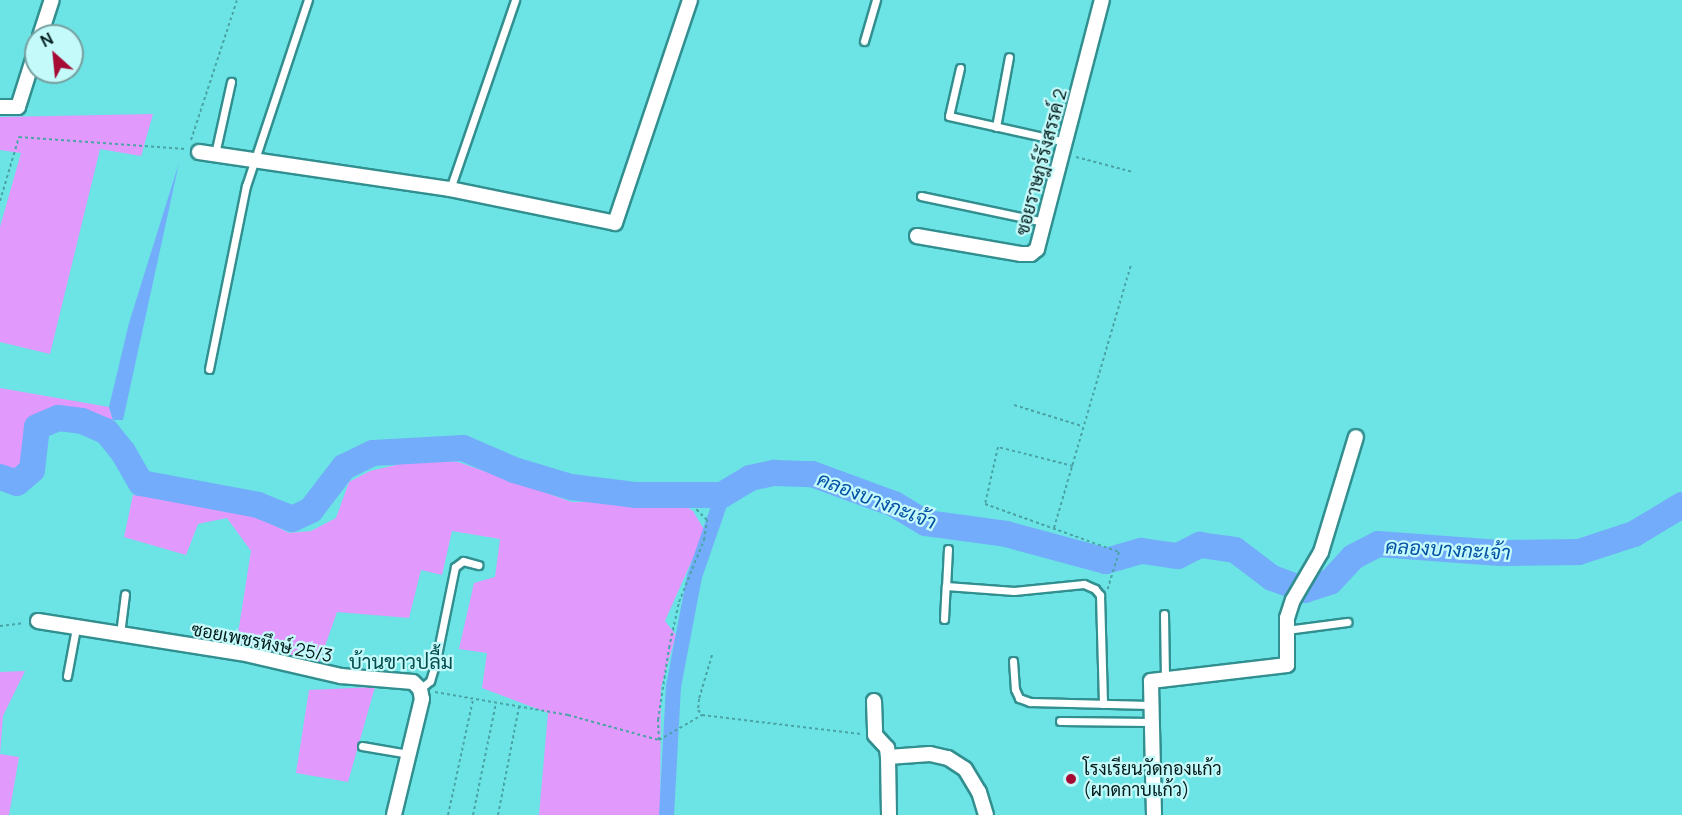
<!DOCTYPE html>
<html>
<head>
<meta charset="utf-8">
<style>
  body { margin:0 }
  #map { position:relative; width:1682px; height:815px; overflow:hidden; background:#6ce3e4; font-family:Manrope,Sarabun,sans-serif }
  div>[style] { position:absolute }
  .green>* { inset:0; background:#e19afb }
  .water>* { inset:0; background:#73acfa }
  .canal>* { height:15px; margin:-7.5px; padding:0 7.5px; transform-origin:7.5px; border-radius:7.5px; background:#73acfa }
  .river>* { height:26px; margin:-13px; padding:0 13px; transform-origin:13px; border-radius:13px; background:#73acfa }
  .path>* { height:2px; margin-top:-1px; transform-origin:0; background:repeating-linear-gradient(90deg,#4aa4a5 0 3px,transparent 0 6px) }
  .roads { filter:drop-shadow(2px 0 #328f90) drop-shadow(-2px 0 #328f90) drop-shadow(0 2px #328f90) drop-shadow(0 -2px #328f90) }
  .service>* { height:7px; margin:-3.5px; padding:0 3.5px; transform-origin:3.5px; border-radius:3.5px; background:#fff }
  .minor>* { height:14px; margin:-7px; padding:0 7px; transform-origin:7px; border-radius:7px; background:#fff }
  .dots>* { width:16px; height:16px; translate:-50% -50%; box-sizing:border-box; border:3px solid #c5fafa; border-radius:50% }
  span { translate:-50% -50%; white-space:nowrap; text-align:center; line-height:1.15; -webkit-text-stroke:4.5px #c5fafa; paint-order:stroke }
  .street-label { font-size:18px; color:#011a1a }
  .poi-label { font-size:18px; color:#011a1a }
  .left { translate:0 -50%; text-align:left }
  .water-label { font-size:20px; color:#0451a6; font-style:italic }
  .neighbourhood-label { font-size:20px; color:#034d4e }
  .north { position:absolute; left:24px; top:24px; width:60px; height:60px; box-sizing:border-box; background:#c5fafa; border:2px solid #77a0a0; border-radius:50%; rotate:333deg; font-size:16px; font-weight:700; line-height:24px; text-align:center; color:#011a1a }
  .north::after { content:''; display:block; margin:auto; width:21px; height:27px; background:#a60b34; clip-path:polygon(50% 0,100% 100%,50% 72%,0 100%) }
</style>
</head>
<body>
<div id="map">
  <div class="green">
    <div style="clip-path:polygon(153px 114px,141px 156px,100px 149px,50px 354px,0 342px,0 227px,21px 153px,0 150px,0 117px)"></div>
    <div style="clip-path:polygon(0 388px,109px 407px,113px 420px,45px 416px,30px 421px,25px 461px,19px 473px,0 473px)"></div>
    <div style="clip-path:polygon(422px 459px,458px 462px,572px 502px,679px 502px,693px 511px,705px 531px,665px 621px,676px 635px,661px 687px,660px 815px,539px 815px,548px 713px,482px 688px,487px 653px,459px 649px,474px 583px,495px 577px,500px 539px,452px 531px,442px 575px,421px 570px,409px 618px,337px 612px,318px 666px,236px 646px,251px 551px,227px 518px,198px 524px,186px 555px,124px 537px,133px 495px,221px 507px,258px 517px,289px 533px,311px 531px,336px 518px,349px 482px,370px 471px)"></div>
    <div style="clip-path:polygon(25px 671px,3px 716px,0 754px,19px 757px,9px 815px,0 815px,0 672px)"></div>
    <div style="clip-path:polygon(375px 687px,348px 782px,296px 773px,309px 690px)"></div>
  </div>
  <div class="water">
    <div style="clip-path:polygon(179px 163px,123px 420px,113px 420px,109px 407px,129px 323px)"></div>
  </div>
  <div class="canal">
    <div style="left:666px;top:815px;width:129px;rotate:-86.9deg"></div>
    <div style="left:673px;top:686px;width:112px;rotate:-79.2deg"></div>
    <div style="left:694px;top:576px;width:86px;rotate:-70.9deg"></div>
  </div>
  <div class="river">
    <div style="left:0;top:477px;width:18px;rotate:19deg"></div>
    <div style="left:17px;top:483px;width:20px;rotate:-41deg"></div>
    <div style="left:32px;top:470px;width:43px;rotate:-83.4deg"></div>
    <div style="left:37px;top:427px;width:23px;rotate:-23deg"></div>
    <div style="left:58px;top:418px;width:24px;rotate:7deg"></div>
    <div style="left:82px;top:421px;width:26px;rotate:23deg"></div>
    <div style="left:106px;top:431px;width:27px;rotate:51deg"></div>
    <div style="left:123px;top:452px;width:36px;rotate:60deg"></div>
    <div style="left:141px;top:483px;width:119px;rotate:10.6deg"></div>
    <div style="left:258px;top:505px;width:37px;rotate:22deg"></div>
    <div style="left:292px;top:519px;width:21px;rotate:-25deg"></div>
    <div style="left:311px;top:510px;width:54px;rotate:-52.5deg"></div>
    <div style="left:344px;top:467px;width:32px;rotate:-26deg"></div>
    <div style="left:373px;top:453px;width:90px;rotate:-3.2deg"></div>
    <div style="left:463px;top:448px;width:56px;rotate:23.3deg"></div>
    <div style="left:514px;top:470px;width:59px;rotate:16.6deg"></div>
    <div style="left:571px;top:487px;width:64px;rotate:7.1deg"></div>
    <div style="left:635px;top:495px;width:87px"></div>
    <div style="left:722px;top:495px;width:33px;rotate:-31deg"></div>
    <div style="left:750px;top:478px;width:25px;rotate:-12deg"></div>
    <div style="left:774px;top:473px;width:38px;rotate:2deg"></div>
    <div style="left:812px;top:474px;width:87px;rotate:20.1deg"></div>
    <div style="left:894px;top:504px;width:37px;rotate:31deg"></div>
    <div style="left:926px;top:523px;width:81px;rotate:7.8deg"></div>
    <div style="left:1006px;top:534px;width:104px;rotate:15.1deg"></div>
    <div style="left:1106px;top:561px;width:37px;rotate:-16deg"></div>
    <div style="left:1142px;top:551px;width:36px;rotate:8deg"></div>
    <div style="left:1178px;top:556px;width:25px;rotate:-27deg"></div>
    <div style="left:1200px;top:545px;width:35px;rotate:8deg"></div>
    <div style="left:1235px;top:550px;width:46px;rotate:37.1deg"></div>
    <div style="left:1272px;top:578px;width:35px;rotate:20deg"></div>
    <div style="left:1305px;top:590px;width:26px;rotate:-18deg"></div>
    <div style="left:1330px;top:582px;width:34px;rotate:-47deg"></div>
    <div style="left:1353px;top:557px;width:28px;rotate:-27deg"></div>
    <div style="left:1378px;top:544px;width:122px;rotate:4.2deg"></div>
    <div style="left:1500px;top:553px;width:79px;rotate:-0.7deg"></div>
    <div style="left:1579px;top:552px;width:58px;rotate:-18.1deg"></div>
    <div style="left:1634px;top:534px;width:56px;rotate:-31.1deg"></div>
  </div>
  <div class="path">
    <div style="left:191px;top:140px;width:147px;rotate:-71.8deg"></div>
    <div style="left:1076px;top:157px;width:59px;rotate:14.7deg"></div>
    <div style="left:0;top:201px;width:67px;rotate:-73.5deg"></div>
    <div style="left:19px;top:137px;width:167px;rotate:4.1deg"></div>
    <div style="left:1014px;top:405px;width:71px;rotate:17.2deg"></div>
    <div style="left:1073px;top:466px;width:77px;rotate:-165.8deg"></div>
    <div style="left:998px;top:447px;width:58px;rotate:102.8deg"></div>
    <div style="left:985px;top:504px;width:142px;rotate:19.7deg"></div>
    <div style="left:1119px;top:552px;width:39px;rotate:107deg"></div>
    <div style="left:1054px;top:528px;width:275px;rotate:-73.7deg"></div>
    <div style="left:0;top:626px;width:23px;rotate:-7deg"></div>
    <div style="left:712px;top:655px;width:46px;rotate:106.5deg"></div>
    <div style="left:699px;top:699px;width:11px;rotate:95deg"></div>
    <div style="left:698px;top:710px;width:6px;rotate:51deg"></div>
    <div style="left:702px;top:715px;width:160px;rotate:6.8deg"></div>
    <div style="left:435px;top:692px;width:135px;rotate:9.8deg"></div>
    <div style="left:568px;top:715px;width:94px;rotate:15.4deg"></div>
    <div style="left:659px;top:740px;width:50px;rotate:-30.2deg"></div>
    <div style="left:659px;top:740px;width:20px;rotate:-93deg"></div>
    <div style="left:658px;top:720px;width:73px;rotate:-81.3deg"></div>
    <div style="left:669px;top:648px;width:47px;rotate:-77.7deg"></div>
    <div style="left:679px;top:602px;width:67px;rotate:-68deg"></div>
    <div style="left:704px;top:540px;width:20px;rotate:-81deg"></div>
    <div style="left:707px;top:520px;width:18px;rotate:-135deg"></div>
    <div style="left:448px;top:815px;width:119px;rotate:-77.8deg"></div>
    <div style="left:473px;top:815px;width:114px;rotate:-78.4deg"></div>
    <div style="left:498px;top:815px;width:110px;rotate:-79deg"></div>
  </div>
  <div class="roads">
    <div class="service">
      <div style="left:864px;top:41px;width:43px;rotate:-73.7deg"></div>
      <div style="left:960px;top:68px;width:49px;rotate:102.9deg"></div>
      <div style="left:949px;top:116px;width:119px;rotate:12.6deg"></div>
      <div style="left:996px;top:127px;width:71px;rotate:-79.5deg"></div>
      <div style="left:215px;top:154px;width:74px;rotate:-77.5deg"></div>
      <div style="left:450px;top:189px;width:200px;rotate:-71deg"></div>
      <div style="left:921px;top:196px;width:126px;rotate:11.9deg"></div>
      <div style="left:209px;top:369px;width:187px;rotate:-78.6deg"></div>
      <div style="left:246px;top:186px;width:196px;rotate:-71.6deg"></div>
      <div style="left:948px;top:549px;width:37px;rotate:93deg"></div>
      <div style="left:946px;top:586px;width:68px;rotate:4.2deg"></div>
      <div style="left:1014px;top:591px;width:70px;rotate:-5.7deg"></div>
      <div style="left:1084px;top:584px;width:12px;rotate:24deg"></div>
      <div style="left:1095px;top:589px;width:8px;rotate:50deg"></div>
      <div style="left:1100px;top:595px;width:109px;rotate:88.4deg"></div>
      <div style="left:1164px;top:614px;width:64px;rotate:89.1deg"></div>
      <div style="left:944px;top:619px;width:33px;rotate:-87deg"></div>
      <div style="left:1286px;top:630px;width:62px;rotate:-7.5deg"></div>
      <div style="left:120px;top:634px;width:40px;rotate:-82.9deg"></div>
      <div style="left:1013px;top:661px;width:28px;rotate:86deg"></div>
      <div style="left:1015px;top:689px;width:10px;rotate:66deg"></div>
      <div style="left:1019px;top:698px;width:12px;rotate:20deg"></div>
      <div style="left:1030px;top:702px;width:120px;rotate:1.4deg"></div>
      <div style="left:67px;top:676px;width:49px;rotate:-79.4deg"></div>
      <div style="left:420px;top:689px;width:13px;rotate:-39deg"></div>
      <div style="left:430px;top:681px;width:17px;rotate:-73deg"></div>
      <div style="left:435px;top:665px;width:100px;rotate:-78.5deg"></div>
      <div style="left:455px;top:567px;width:10px;rotate:-37deg"></div>
      <div style="left:463px;top:561px;width:16px;rotate:15deg"></div>
      <div style="left:1060px;top:721px;width:91px;rotate:0.6deg"></div>
      <div style="left:362px;top:746px;width:48px;rotate:9.7deg"></div>
    </div>
    <div class="minor">
      <div style="left:40px;top:36px;width:38px;rotate:-72deg"></div>
      <div style="left:0;top:107px;width:18px"></div>
      <div style="left:18px;top:107px;width:60px;rotate:-72.5deg"></div>
      <div style="left:199px;top:152px;width:254px;rotate:8.4deg"></div>
      <div style="left:450px;top:189px;width:168px;rotate:11.6deg"></div>
      <div style="left:615px;top:223px;width:235px;rotate:-71.4deg"></div>
      <div style="left:917px;top:236px;width:106px;rotate:9.8deg"></div>
      <div style="left:1021px;top:254px;width:10px"></div>
      <div style="left:1031px;top:254px;width:8px;rotate:-40deg"></div>
      <div style="left:1037px;top:249px;width:257px;rotate:-75.4deg"></div>
      <div style="left:38px;top:621px;width:206px;rotate:9deg"></div>
      <div style="left:241px;top:653px;width:103px;rotate:13deg"></div>
      <div style="left:341px;top:676px;width:72px;rotate:4.8deg"></div>
      <div style="left:413px;top:682px;width:10px;rotate:45deg"></div>
      <div style="left:420px;top:689px;width:10px;rotate:79deg"></div>
      <div style="left:422px;top:699px;width:119px;rotate:103.6deg"></div>
      <div style="left:874px;top:701px;width:34px;rotate:88deg"></div>
      <div style="left:875px;top:735px;width:18px;rotate:47deg"></div>
      <div style="left:887px;top:748px;width:9px;rotate:84deg"></div>
      <div style="left:888px;top:757px;width:58px;rotate:89deg"></div>
      <div style="left:888px;top:757px;width:42px;rotate:-4.1deg"></div>
      <div style="left:930px;top:754px;width:18px;rotate:13deg"></div>
      <div style="left:948px;top:758px;width:20px;rotate:33deg"></div>
      <div style="left:965px;top:769px;width:27px;rotate:59deg"></div>
      <div style="left:979px;top:792px;width:24px;rotate:73deg"></div>
      <div style="left:1154px;top:815px;width:134px;rotate:-91.3deg"></div>
      <div style="left:1151px;top:681px;width:137px;rotate:-6.7deg"></div>
      <div style="left:1287px;top:665px;width:47px;rotate:-90deg"></div>
      <div style="left:1287px;top:618px;width:19px;rotate:-72deg"></div>
      <div style="left:1293px;top:600px;width:56px;rotate:-59.7deg"></div>
      <div style="left:1321px;top:552px;width:120px;rotate:-73.1deg"></div>
    </div>
  </div>
  <div class="dots">
    <div style="left:1071px;top:779px;background:#a60b34"></div>
  </div>
  <div class="street-label">
    <span style="left:1041px;top:162px;rotate:-75deg">ซอยราษฎร์รังสรรค์ 2</span>
    <span style="left:262px;top:642px;rotate:11deg">ซอยเพชรหึงษ์ 25/3</span>
  </div>
  <div class="poi-label">
    <span class="left" style="left:1083px;top:779px">โรงเรียนวัดกองแก้ว<br>(ผาดกาบแก้ว)</span>
  </div>
  <div class="water-label">
    <span style="left:877px;top:500px;rotate:21deg">คลองบางกะเจ้า</span>
    <span style="left:1448px;top:549px;rotate:3deg">คลองบางกะเจ้า</span>
  </div>
  <div class="neighbourhood-label">
    <span style="left:401px;top:661px">บ้านขาวปลื้ม</span>
  </div>
  <div class="north">N</div>
</div>
</body>
</html>
